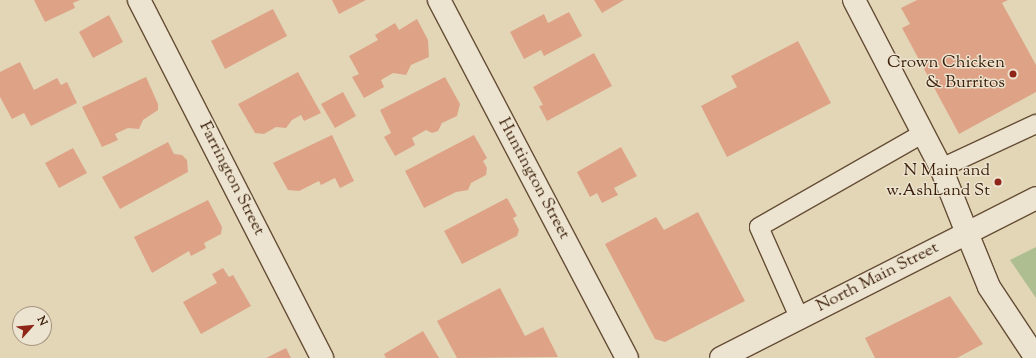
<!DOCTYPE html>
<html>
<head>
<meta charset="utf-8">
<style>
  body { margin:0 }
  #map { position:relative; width:1036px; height:358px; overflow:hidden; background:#e2d6b7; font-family:"Sorts Mill Goudy",serif }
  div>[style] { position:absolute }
  .green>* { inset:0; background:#afbe91 }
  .building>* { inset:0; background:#dea387 }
  .roads { filter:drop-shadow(1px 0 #664e36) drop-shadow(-1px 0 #664e36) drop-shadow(0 1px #664e36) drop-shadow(0 -1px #664e36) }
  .lane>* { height:18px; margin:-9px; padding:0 9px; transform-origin:9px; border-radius:9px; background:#ece4d0 }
  .street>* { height:22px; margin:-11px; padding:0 11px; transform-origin:11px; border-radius:11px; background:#ece4d0 }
  .secondary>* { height:22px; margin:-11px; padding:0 11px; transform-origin:11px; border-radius:11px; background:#ece4d0 }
  .dots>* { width:11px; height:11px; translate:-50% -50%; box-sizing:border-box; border:2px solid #ece4d0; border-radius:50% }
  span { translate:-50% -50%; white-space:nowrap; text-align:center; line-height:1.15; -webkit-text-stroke:3px #ece4d0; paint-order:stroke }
  .poi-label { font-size:17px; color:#3d200b }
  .right { translate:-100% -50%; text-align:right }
  .street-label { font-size:17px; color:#3d200b }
  .north { position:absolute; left:12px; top:306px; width:40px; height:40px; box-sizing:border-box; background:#ece4d0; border:1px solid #a69681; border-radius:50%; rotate:63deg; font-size:11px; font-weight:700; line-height:16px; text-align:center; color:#3d200b }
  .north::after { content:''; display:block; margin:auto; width:14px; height:18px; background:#8f2418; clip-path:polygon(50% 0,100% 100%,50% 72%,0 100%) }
</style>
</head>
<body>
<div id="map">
  <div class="green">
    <div style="clip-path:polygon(1036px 247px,1036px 298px,1010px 260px)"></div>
  </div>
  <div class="building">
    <div style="clip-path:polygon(34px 0,80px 0,73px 3px,75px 8px,45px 22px)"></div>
    <div style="clip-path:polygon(332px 0,366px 0,339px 14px)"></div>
    <div style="clip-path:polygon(594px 0,624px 0,602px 13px)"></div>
    <div style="clip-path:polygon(917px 0,1008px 0,1002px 3px,1036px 65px,1036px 92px,959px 134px,902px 28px,910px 24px,901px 8px)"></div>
    <div style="clip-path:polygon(273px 9px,287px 36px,225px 69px,211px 41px)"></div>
    <div style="clip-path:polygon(569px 12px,582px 36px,544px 56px,541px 50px,524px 59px,510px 32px,544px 14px,548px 23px)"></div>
    <div style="clip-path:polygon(109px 15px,123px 42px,93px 58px,79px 32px)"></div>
    <div style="clip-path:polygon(417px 19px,428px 40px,429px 57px,411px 65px,406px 75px,393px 73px,381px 80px,384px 87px,364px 98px,352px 77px,359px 74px,349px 56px,378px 40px,375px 35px,395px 23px,399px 30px)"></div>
    <div style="clip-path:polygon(798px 41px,831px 103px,727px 157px,701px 106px,737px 87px,731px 76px)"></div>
    <div style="clip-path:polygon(594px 53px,612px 86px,547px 121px,539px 106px,543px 105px,533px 87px)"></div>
    <div style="clip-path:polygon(20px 62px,34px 90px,57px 78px,61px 85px,67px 82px,77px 103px,31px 126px,24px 113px,12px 119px,0 97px,0 72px)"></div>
    <div style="clip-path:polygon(298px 72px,321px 113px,304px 121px,301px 115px,292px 120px,286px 128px,276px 127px,264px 134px,255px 133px,238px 104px)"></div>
    <div style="clip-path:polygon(146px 77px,158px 104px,158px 110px,143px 120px,139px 129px,128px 128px,115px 134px,118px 140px,102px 147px,82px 107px)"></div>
    <div style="clip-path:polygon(445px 77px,460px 104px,457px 116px,442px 123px,438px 131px,432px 133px,426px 130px,412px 138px,415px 145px,395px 156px,384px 137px,391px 133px,380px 110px)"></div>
    <div style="clip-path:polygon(343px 92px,356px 116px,335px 128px,321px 104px)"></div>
    <div style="clip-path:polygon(332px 135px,354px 181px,340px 188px,335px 178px,321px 185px,319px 181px,299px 191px,288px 190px,273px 163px)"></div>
    <div style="clip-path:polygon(474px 135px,487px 158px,483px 161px,487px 168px,486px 175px,471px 183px,468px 190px,456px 192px,424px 208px,405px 171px)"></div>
    <div style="clip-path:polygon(168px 142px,174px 154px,182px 155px,187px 160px,188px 172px,120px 209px,102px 177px)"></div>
    <div style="clip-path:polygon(621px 147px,637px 176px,614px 188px,618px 195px,602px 203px,597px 193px,590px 197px,577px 172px)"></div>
    <div style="clip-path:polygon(73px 148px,87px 173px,59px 188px,45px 163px)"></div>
    <div style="clip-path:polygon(507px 198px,517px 216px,513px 218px,519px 230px,517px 236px,462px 264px,444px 231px)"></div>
    <div style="clip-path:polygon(208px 200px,222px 227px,221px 234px,204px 243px,206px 248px,191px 256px,189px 251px,152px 273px,134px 237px)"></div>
    <div style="clip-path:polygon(698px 212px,745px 301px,665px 342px,655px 339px,605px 244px,656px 217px,664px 230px)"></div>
    <div style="clip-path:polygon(223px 268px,229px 277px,233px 275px,251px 306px,201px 334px,183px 302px,217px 283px,212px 274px)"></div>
    <div style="clip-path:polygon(500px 288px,525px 336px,543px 327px,558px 357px,457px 358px,437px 321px)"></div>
    <div style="clip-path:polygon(950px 296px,983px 344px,957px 358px,875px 358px,865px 338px)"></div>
    <div style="clip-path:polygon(423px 331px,439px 358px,386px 358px,384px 354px)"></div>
    <div style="clip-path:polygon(286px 348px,291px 358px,266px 358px)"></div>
  </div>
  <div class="roads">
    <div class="lane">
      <div style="left:941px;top:168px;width:105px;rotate:-24.9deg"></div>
      <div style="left:799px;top:317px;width:98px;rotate:-114deg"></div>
      <div style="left:759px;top:227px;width:188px;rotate:-29.7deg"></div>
    </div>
    <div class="street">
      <div style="left:139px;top:0;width:402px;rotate:62.9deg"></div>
      <div style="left:439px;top:0;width:404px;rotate:62.3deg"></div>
      <div style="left:854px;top:0;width:189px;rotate:62.6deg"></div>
      <div style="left:941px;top:168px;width:70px;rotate:68.2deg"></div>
    </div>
    <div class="secondary">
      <div style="left:967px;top:233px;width:58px;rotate:67.8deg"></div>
      <div style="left:989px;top:287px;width:85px;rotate:56.5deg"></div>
      <div style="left:721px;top:358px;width:353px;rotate:-26.9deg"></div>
    </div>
  </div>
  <div class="dots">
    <div style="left:1013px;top:74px;background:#8f2418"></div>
    <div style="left:998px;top:182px;background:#8f2418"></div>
  </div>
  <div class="poi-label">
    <span class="right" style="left:1005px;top:74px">Crown Chicken<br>&amp; Burritos</span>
    <span class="right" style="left:990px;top:182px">N Main and<br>w.AshLand St</span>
  </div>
  <div class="street-label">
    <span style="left:231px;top:179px;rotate:63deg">Farrington Street</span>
    <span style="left:533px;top:179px;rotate:62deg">Huntington Street</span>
    <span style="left:878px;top:278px;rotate:-27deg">North Main Street</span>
  </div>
  <div class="north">N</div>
</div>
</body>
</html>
